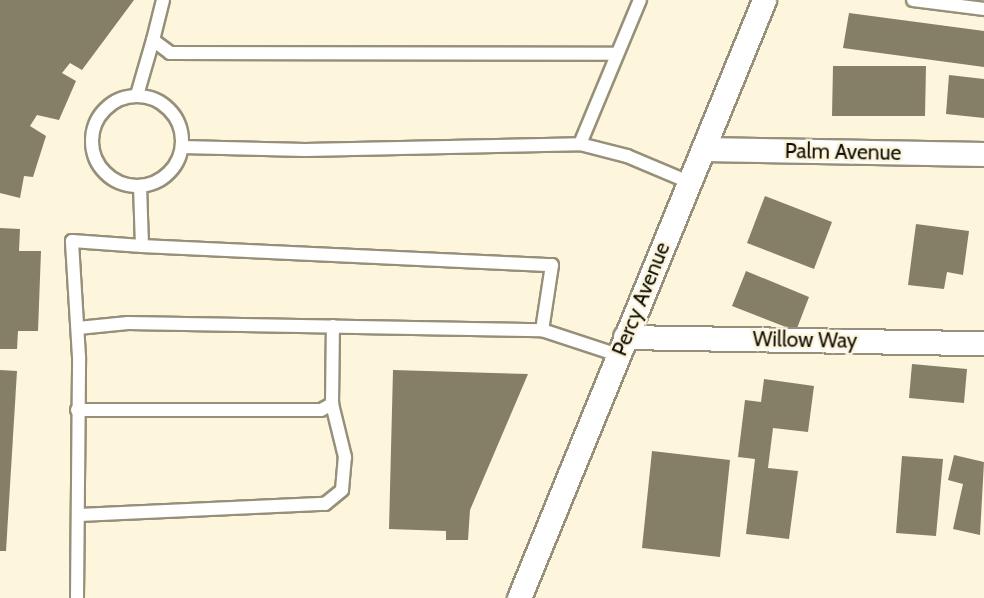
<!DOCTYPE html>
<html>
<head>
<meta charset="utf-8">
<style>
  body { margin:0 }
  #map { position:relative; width:984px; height:598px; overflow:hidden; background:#fdf6dd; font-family:Cabin,sans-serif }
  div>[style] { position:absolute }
  .building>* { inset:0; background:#857f68 }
  .roads { filter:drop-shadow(2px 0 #96907a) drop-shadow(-2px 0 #96907a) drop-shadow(0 2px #96907a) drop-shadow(0 -2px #96907a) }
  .service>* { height:12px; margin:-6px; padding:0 6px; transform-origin:6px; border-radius:6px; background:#fff }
  .service>.ring { margin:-6px; padding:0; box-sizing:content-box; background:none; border:12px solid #fff; border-radius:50% }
  .minor>* { height:23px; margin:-11.5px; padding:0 11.5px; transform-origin:11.5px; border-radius:11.5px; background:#fff }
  span { translate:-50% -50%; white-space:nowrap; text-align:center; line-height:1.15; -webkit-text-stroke:5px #fdf6dd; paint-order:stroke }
  .street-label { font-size:21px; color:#0f0c05 }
</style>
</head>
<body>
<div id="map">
  <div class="building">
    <div style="clip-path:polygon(0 0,134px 0,82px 70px,70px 63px,62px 73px,76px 81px,59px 120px,37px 115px,30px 126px,46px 136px,33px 177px,24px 176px,20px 198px,0 193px)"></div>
    <div style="clip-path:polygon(849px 13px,984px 31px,984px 67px,843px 48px)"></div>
    <div style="clip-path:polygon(833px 66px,926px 66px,925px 116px,832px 116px)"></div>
    <div style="clip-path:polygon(949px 75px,984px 79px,984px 118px,946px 114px)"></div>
    <div style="clip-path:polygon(765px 196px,832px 222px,814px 269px,747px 243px)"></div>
    <div style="clip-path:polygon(916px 224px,969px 231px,963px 275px,947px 272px,944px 289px,908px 285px)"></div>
    <div style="clip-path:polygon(0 228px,20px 229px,19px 251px,41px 251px,38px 331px,18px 331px,17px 349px,0 349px)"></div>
    <div style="clip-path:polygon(746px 271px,809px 297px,796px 331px,732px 306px)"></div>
    <div style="clip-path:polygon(912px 364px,967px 369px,964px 403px,909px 398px)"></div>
    <div style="clip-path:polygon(0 370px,17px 371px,6px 551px,0 551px)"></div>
    <div style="clip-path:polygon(393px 370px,528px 374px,470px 510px,468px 540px,446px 540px,446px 531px,389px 529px)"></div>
    <div style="clip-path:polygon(764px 379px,814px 386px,808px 432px,773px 428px,768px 468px,798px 471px,789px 539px,746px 534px,755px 459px,738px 457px,745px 400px,761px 402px)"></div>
    <div style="clip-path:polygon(652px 451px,730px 460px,720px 557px,642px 548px)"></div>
    <div style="clip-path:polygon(954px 455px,984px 462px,980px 535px,953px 529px,963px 484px,948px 480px)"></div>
    <div style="clip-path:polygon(902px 456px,943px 459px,936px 536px,896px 533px)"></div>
  </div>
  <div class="roads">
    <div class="service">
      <div style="left:163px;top:0;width:41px;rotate:104deg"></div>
      <div style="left:153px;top:40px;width:21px;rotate:37deg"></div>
      <div style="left:170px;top:53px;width:447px;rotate:0.1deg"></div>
      <div style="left:913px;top:0;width:72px;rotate:7.2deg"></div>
      <div style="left:137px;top:95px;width:57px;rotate:-73.8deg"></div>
      <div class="ring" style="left:92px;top:96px;width:78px;height:78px"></div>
      <div style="left:580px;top:144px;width:156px;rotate:-67.4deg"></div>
      <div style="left:182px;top:147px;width:123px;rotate:1.4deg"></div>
      <div style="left:305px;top:150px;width:275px;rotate:-1.2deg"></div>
      <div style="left:580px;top:144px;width:49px;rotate:14.3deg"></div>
      <div style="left:627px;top:156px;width:67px;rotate:22.8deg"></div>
      <div style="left:142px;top:246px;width:410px;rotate:2.7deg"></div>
      <div style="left:552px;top:265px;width:66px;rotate:98.7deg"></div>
      <div style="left:542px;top:330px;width:80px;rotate:18.2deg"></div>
      <div style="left:78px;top:328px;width:50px;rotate:-5.7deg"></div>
      <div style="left:128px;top:323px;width:414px;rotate:1deg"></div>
      <div style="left:77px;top:410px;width:244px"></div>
      <div style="left:321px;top:410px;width:13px;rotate:-29deg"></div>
      <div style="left:332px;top:404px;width:78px;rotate:-89.3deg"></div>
      <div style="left:79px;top:515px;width:246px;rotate:-2.6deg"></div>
      <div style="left:325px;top:504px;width:22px;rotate:-39deg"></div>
      <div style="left:342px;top:490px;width:33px;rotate:-85deg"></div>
      <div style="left:345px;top:457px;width:55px;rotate:-103.8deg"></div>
      <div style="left:77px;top:598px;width:241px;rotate:-89.5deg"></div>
      <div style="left:79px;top:357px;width:116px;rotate:-93.5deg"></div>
      <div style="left:72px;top:241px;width:70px;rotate:4.1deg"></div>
      <div style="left:142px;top:246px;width:59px;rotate:-91.9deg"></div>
    </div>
    <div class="minor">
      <div style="left:703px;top:149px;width:281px;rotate:1deg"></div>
      <div style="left:625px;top:337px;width:359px;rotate:1deg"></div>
      <div style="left:519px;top:598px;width:646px;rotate:-67.72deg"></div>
    </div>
  </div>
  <div class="street-label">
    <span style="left:843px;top:152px;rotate:1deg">Palm Avenue</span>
    <span style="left:641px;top:299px;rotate:-68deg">Percy Avenue</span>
    <span style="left:805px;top:340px;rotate:1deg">Willow Way</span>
  </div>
</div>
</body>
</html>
